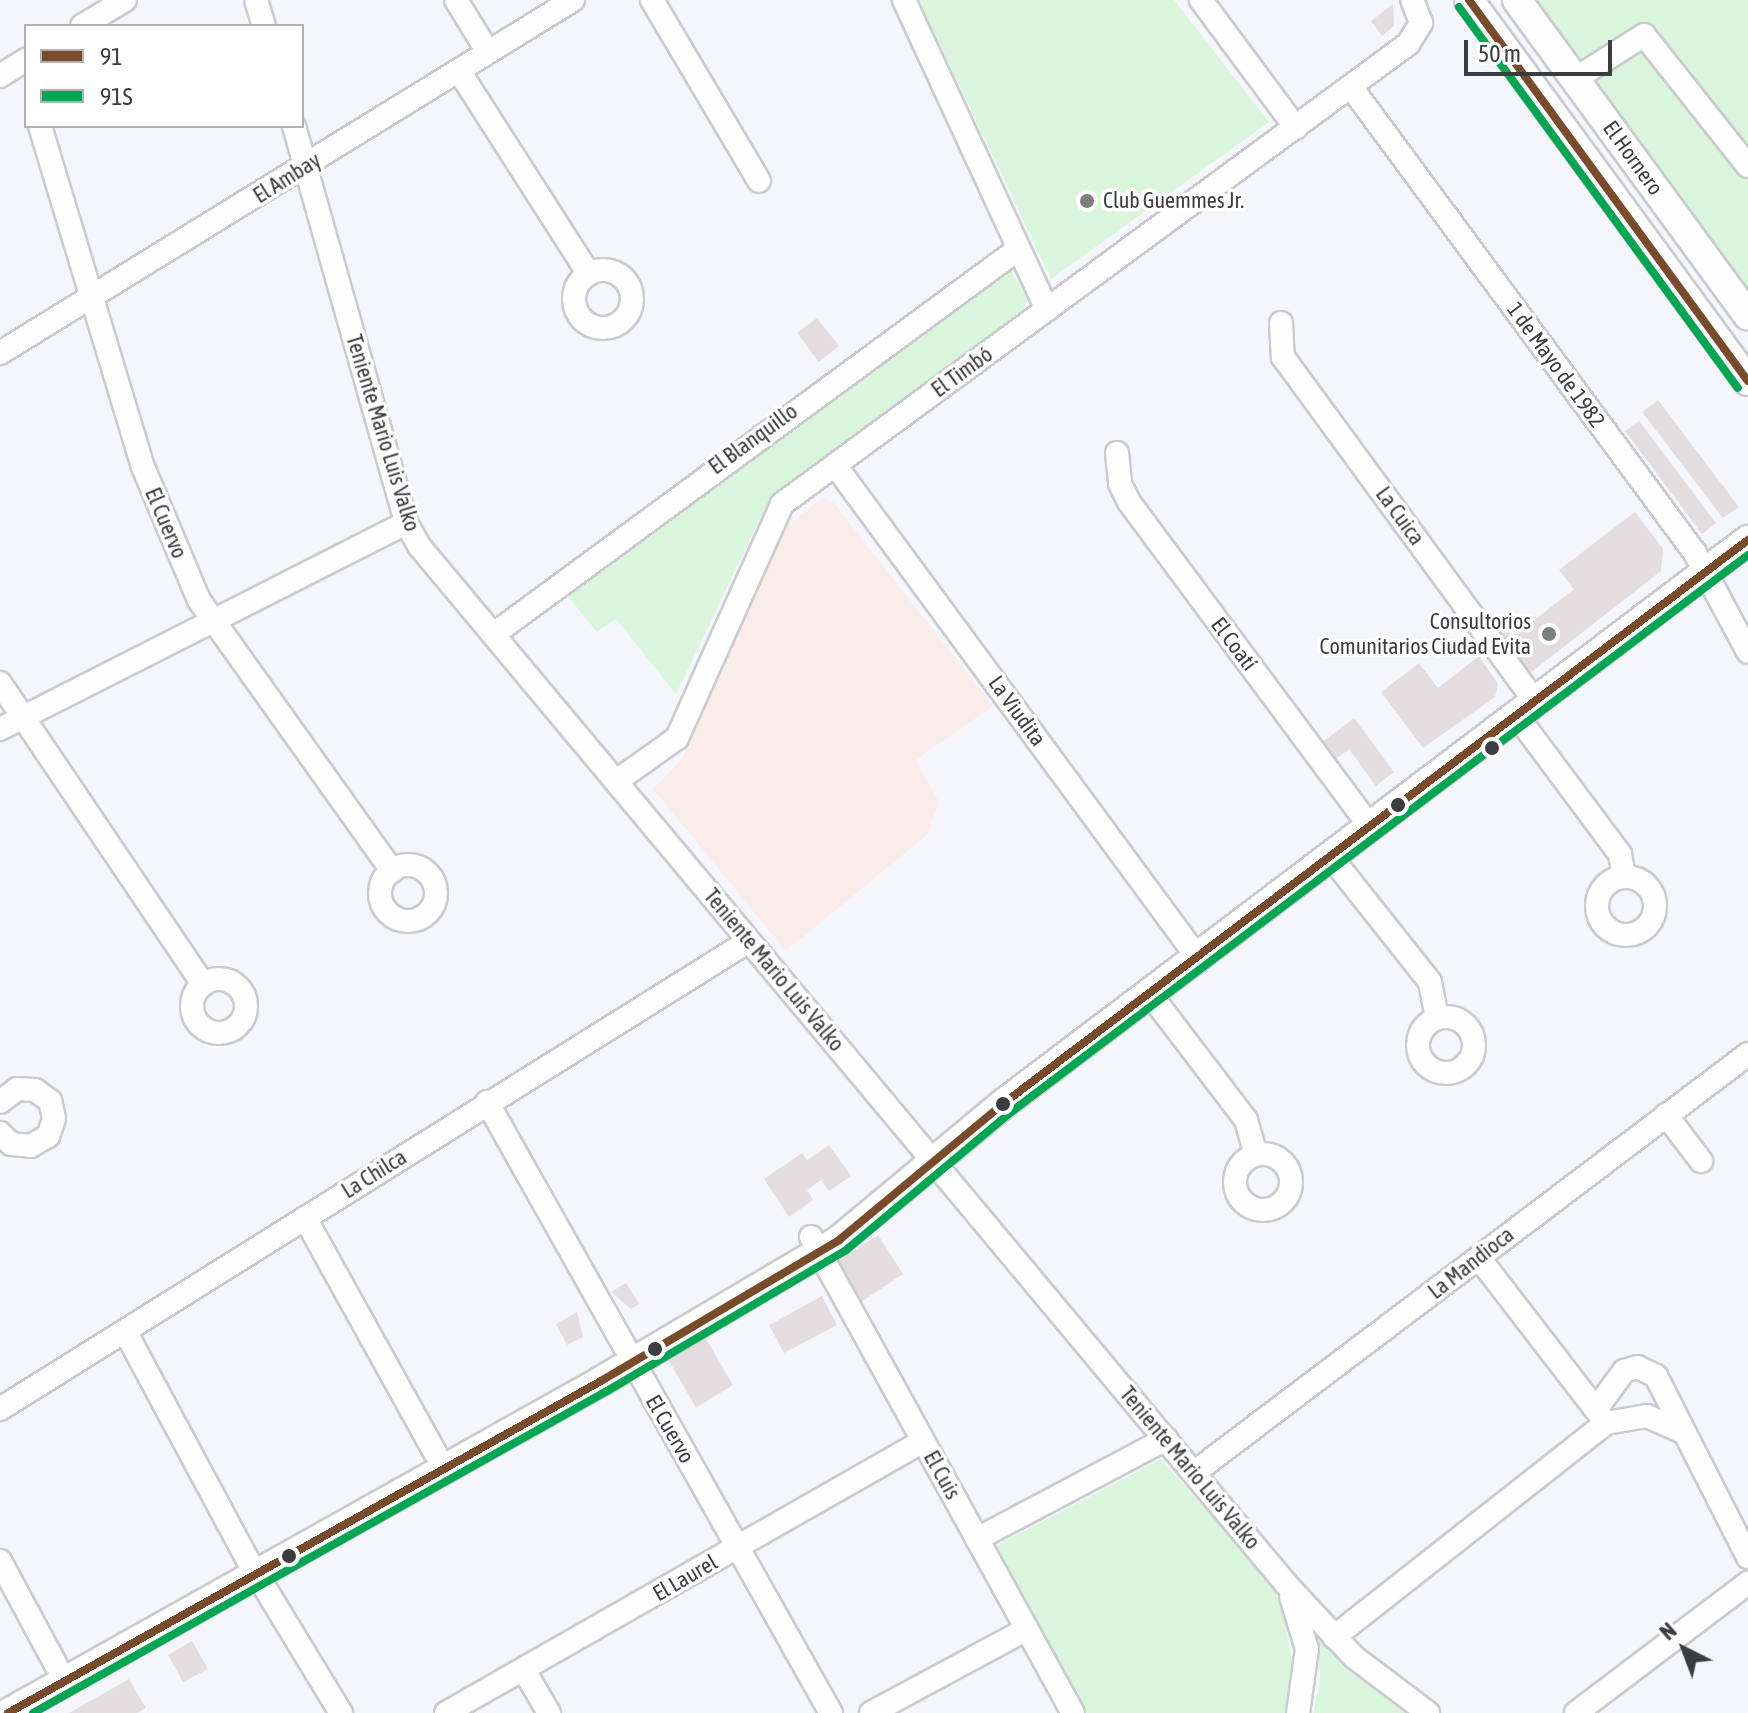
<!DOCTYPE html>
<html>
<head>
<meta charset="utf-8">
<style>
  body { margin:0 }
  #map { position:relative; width:1748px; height:1713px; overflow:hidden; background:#f5f6fb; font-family:"Asap Condensed",sans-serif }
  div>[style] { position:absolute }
  .education>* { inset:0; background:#faeceb }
  .green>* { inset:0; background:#d9f6dc }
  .building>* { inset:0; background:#e3dddf }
  .roads { filter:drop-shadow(2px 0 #cacbce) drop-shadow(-2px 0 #cacbce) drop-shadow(0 2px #cacbce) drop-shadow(0 -2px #cacbce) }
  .minor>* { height:22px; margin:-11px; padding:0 11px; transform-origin:11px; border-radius:11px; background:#fefefe }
  .minor>.ring { margin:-11px; padding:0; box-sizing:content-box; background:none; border:22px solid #fefefe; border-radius:50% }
  .major>* { height:28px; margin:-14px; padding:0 14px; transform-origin:14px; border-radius:14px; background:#fefefe }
  .bus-1>* { height:8px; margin:-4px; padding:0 4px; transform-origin:4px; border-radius:4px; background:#7a4b2a }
  .bus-2>* { height:8px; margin:-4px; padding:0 4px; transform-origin:4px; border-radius:4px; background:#00a651 }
  .dots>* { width:22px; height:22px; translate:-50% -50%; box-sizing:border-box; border:4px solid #fff; border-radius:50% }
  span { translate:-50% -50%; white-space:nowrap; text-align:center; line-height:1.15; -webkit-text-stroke:7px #fff; paint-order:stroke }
  .street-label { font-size:22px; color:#3c3d40 }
  .poi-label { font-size:22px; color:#3c3d40 }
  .left { translate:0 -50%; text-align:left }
  .right { translate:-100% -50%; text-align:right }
  .legend { position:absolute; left:24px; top:24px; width:280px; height:104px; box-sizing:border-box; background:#fff; border:2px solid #b1b1b3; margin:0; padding:10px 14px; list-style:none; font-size:24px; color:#3c3d40 }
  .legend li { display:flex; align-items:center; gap:16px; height:40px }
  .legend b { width:40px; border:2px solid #b1b1b3 }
  .north { position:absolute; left:1644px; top:1609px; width:80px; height:80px; -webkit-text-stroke:6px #fff; paint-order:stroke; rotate:318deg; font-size:22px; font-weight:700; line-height:32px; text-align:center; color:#3c3d40 }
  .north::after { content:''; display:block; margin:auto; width:28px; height:36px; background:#3c3d40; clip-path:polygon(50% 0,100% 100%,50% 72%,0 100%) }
  .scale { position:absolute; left:1464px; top:40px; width:148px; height:36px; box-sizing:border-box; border:4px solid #3c3d40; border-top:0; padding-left:10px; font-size:24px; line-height:28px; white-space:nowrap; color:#3c3d40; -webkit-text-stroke:6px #fff; paint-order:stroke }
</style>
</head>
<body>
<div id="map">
  <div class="education">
    <div style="clip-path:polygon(822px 498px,833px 502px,993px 706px,916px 760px,939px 802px,927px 835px,786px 951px,653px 789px,682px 759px,785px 527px)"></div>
  </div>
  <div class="green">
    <div style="clip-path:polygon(919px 0,1174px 0,1269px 122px,1051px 279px)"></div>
    <div style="clip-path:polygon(1537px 0,1748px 0,1748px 290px)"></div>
    <div style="clip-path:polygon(1010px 270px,1028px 299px,1018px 319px,765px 508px,676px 694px,616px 619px,597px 632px,566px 594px)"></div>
    <div style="clip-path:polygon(1161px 1459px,1268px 1580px,1283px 1608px,1292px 1663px,1285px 1713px,1087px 1713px,994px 1547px)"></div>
    <div style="clip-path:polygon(1317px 1637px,1344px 1668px,1413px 1713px,1313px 1713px,1320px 1681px)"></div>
  </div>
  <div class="building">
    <div style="clip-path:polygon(1393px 4px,1394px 26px,1382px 36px,1371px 21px)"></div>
    <div style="clip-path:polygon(817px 318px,839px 346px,819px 362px,797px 333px)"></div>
    <div style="clip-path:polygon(1658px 400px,1739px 507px,1723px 518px,1642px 412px)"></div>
    <div style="clip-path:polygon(1639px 421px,1716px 523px,1702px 534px,1625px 431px)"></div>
    <div style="clip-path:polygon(1635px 512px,1663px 549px,1661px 571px,1529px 674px,1514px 670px,1490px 640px,1506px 628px,1513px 637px,1574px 589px,1559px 570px)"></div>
    <div style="clip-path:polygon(1479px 656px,1498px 684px,1495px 697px,1423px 748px,1381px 692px,1419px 663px,1438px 688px)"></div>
    <div style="clip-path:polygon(1354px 718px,1394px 772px,1376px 786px,1349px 749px,1328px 765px,1315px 748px)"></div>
    <div style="clip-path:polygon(829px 1145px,851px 1176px,829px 1191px,821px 1180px,807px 1190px,813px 1200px,789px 1217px,764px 1179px,802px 1153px,807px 1160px)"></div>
    <div style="clip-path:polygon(878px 1235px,903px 1274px,855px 1306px,829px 1267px)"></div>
    <div style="clip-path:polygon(626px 1283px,639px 1304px,631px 1309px,611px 1292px)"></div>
    <div style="clip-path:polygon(822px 1296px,837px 1325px,784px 1353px,769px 1325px)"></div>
    <div style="clip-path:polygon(577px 1312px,583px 1337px,567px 1345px,556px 1324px)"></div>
    <div style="clip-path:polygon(705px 1337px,733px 1385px,696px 1408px,668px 1359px)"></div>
    <div style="clip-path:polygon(192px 1641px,208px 1669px,183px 1682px,168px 1655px)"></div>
    <div style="clip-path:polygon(129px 1679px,146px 1708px,137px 1713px,69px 1713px)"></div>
  </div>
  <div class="roads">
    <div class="minor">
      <div style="left:256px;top:0;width:27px;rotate:73deg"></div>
      <div style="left:456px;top:0;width:61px;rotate:58.4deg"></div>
      <div style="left:652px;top:0;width:210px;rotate:59.4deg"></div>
      <div style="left:904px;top:0;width:341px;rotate:65.2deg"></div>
      <div style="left:1201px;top:0;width:159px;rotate:53.4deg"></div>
      <div style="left:82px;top:26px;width:50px;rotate:-31.2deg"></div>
      <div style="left:459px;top:71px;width:241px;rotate:57.4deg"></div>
      <div style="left:0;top:76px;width:31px;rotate:-32deg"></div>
      <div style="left:1575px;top:79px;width:82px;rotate:-32.5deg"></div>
      <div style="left:1644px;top:35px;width:167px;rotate:51.6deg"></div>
      <div style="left:1351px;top:87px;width:579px;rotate:53.57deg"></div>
      <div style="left:1695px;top:553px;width:112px;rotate:61.8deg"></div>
      <div style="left:40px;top:126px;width:356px;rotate:73.2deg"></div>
      <div style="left:143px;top:467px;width:144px;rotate:67.2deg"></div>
      <div style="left:199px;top:600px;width:333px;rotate:54.5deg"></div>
      <div style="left:294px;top:126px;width:412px;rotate:74.2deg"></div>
      <div style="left:406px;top:523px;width:28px;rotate:60deg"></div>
      <div style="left:420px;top:547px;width:1351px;rotate:50.13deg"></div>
      <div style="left:1286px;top:1584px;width:100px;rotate:47deg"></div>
      <div style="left:1354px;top:1657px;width:93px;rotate:37.1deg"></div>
      <div class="ring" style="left:574px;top:270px;width:36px;height:36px"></div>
      <div style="left:1281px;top:323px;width:34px;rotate:87deg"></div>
      <div style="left:1283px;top:357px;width:429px;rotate:53.8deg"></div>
      <div style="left:0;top:353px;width:673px;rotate:-31.64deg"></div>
      <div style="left:1117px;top:453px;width:31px;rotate:84deg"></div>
      <div style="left:1120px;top:484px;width:20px;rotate:63deg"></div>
      <div style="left:1129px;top:502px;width:405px;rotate:53.4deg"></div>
      <div style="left:835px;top:465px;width:612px;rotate:53.64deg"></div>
      <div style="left:494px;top:634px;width:649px;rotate:-36.29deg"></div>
      <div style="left:0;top:683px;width:363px;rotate:56deg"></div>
      <div style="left:1517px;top:716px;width:172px;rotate:53.3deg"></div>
      <div style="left:1620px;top:854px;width:23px;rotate:80deg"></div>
      <div style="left:0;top:729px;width:455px;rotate:-26.9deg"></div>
      <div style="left:618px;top:780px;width:72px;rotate:-35.4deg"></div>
      <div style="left:677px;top:738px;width:256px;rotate:-65.8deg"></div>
      <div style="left:782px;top:504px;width:777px;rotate:-36.31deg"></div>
      <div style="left:1408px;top:44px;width:25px;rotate:-58deg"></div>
      <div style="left:1421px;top:23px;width:25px;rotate:-111deg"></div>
      <div style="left:1331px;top:857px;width:159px;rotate:51.6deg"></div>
      <div style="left:1430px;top:982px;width:37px;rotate:79deg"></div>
      <div class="ring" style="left:380px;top:865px;width:34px;height:34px"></div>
      <div class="ring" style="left:1597px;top:877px;width:36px;height:36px"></div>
      <div class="ring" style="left:192px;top:979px;width:32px;height:32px"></div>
      <div style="left:1150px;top:994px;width:158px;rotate:52.7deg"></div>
      <div style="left:1246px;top:1120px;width:36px;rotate:74deg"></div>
      <div class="ring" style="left:1418px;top:1017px;width:34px;height:34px"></div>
      <div style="left:0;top:1102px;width:21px;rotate:-37deg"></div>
      <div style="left:17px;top:1089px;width:18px;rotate:3deg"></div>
      <div style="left:35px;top:1090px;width:19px;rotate:36deg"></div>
      <div style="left:50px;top:1101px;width:18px;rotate:77deg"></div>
      <div style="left:54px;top:1119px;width:18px;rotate:109deg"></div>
      <div style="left:48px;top:1136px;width:20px;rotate:150deg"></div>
      <div style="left:31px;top:1146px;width:20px;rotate:-174deg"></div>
      <div style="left:11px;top:1144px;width:16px;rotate:-135deg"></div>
      <div style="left:487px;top:1102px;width:701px;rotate:60.62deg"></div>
      <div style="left:1666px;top:1115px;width:58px;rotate:52.7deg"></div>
      <div class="ring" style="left:1235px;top:1154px;width:34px;height:34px"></div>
      <div style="left:305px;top:1218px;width:269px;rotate:61deg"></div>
      <div style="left:811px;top:1237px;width:543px;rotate:61.17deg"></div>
      <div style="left:1479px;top:1258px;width:203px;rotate:52.4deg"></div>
      <div style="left:125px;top:1331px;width:260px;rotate:61.8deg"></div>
      <div style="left:248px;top:1560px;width:179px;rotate:58.7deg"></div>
      <div style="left:0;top:1409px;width:883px;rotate:-32deg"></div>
      <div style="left:1596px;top:1409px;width:47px;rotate:-53.6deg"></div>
      <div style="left:1624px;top:1371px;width:14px;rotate:-17deg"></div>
      <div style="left:1637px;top:1367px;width:21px;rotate:25deg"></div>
      <div style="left:1656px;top:1376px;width:203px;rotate:63.1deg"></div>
      <div style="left:1195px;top:1472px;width:693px;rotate:-37.08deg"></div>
      <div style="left:977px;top:1539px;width:214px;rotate:-27.9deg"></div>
      <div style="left:0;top:1561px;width:118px;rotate:61.7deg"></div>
      <div style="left:1291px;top:1597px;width:54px;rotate:72.9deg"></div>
      <div style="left:1307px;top:1649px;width:65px;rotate:98deg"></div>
      <div style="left:1334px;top:1637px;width:346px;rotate:-38.2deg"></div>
      <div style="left:1606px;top:1423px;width:42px;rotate:-9.7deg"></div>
      <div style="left:1647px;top:1416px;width:39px;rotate:24deg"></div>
      <div style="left:524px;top:1670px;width:50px;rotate:59.8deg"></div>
      <div style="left:446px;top:1713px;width:549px;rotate:-29.69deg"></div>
      <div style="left:871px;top:1713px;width:177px;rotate:-28.3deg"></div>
      <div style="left:1576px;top:1713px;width:216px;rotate:-37.1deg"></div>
    </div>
    <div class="major">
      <div style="left:1469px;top:0;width:472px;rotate:53.8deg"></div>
      <div style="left:1517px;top:0;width:391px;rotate:53.8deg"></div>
      <div style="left:8px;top:1713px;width:680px;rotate:-29.24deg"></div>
      <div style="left:601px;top:1381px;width:277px;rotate:-30.6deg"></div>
      <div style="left:839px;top:1240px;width:214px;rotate:-39.7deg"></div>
      <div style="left:1004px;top:1103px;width:933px;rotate:-37.12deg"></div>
    </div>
  </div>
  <div class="bus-1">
    <div style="left:1469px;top:0;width:472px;rotate:53.8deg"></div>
    <div style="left:8px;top:1713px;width:680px;rotate:-29.24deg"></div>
    <div style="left:601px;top:1381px;width:277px;rotate:-30.6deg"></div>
    <div style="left:839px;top:1240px;width:214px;rotate:-39.7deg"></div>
    <div style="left:1004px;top:1103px;width:933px;rotate:-37.12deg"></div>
  </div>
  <div class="bus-2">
    <div style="left:1459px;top:7px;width:472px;rotate:53.8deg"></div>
    <div style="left:33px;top:1713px;width:658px;rotate:-29.29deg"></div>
    <div style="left:607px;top:1391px;width:277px;rotate:-30.5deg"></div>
    <div style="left:846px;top:1250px;width:215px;rotate:-39.9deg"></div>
    <div style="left:1011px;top:1112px;width:924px;rotate:-37.08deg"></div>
  </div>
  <div class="dots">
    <div style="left:1087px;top:201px;background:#7d7e81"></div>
    <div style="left:1549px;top:634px;background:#7d7e81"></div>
    <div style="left:1492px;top:748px;background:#3c3d40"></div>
    <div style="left:1398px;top:805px;background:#3c3d40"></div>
    <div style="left:1003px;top:1104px;background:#3c3d40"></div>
    <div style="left:655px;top:1349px;background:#3c3d40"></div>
    <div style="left:289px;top:1556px;background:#3c3d40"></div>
  </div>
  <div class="street-label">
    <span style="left:1633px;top:158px;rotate:54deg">El Hornero</span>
    <span style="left:287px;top:178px;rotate:-32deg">El Ambay</span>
    <span style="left:1556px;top:365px;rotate:54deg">1 de Mayo de 1982</span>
    <span style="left:962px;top:372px;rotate:-36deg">El Timbó</span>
    <span style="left:383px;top:433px;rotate:73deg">Teniente Mario Luis Valko</span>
    <span style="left:753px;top:439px;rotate:-36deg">El Blanquillo</span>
    <span style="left:1400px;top:516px;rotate:54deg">La Cuica</span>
    <span style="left:166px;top:523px;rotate:67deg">El Cuervo</span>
    <span style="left:1234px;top:644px;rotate:53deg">El Coatí</span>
    <span style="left:1017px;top:711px;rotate:54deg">La Viudita</span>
    <span style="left:774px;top:970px;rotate:50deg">Teniente Mario Luis Valko</span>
    <span style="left:374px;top:1174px;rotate:-32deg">La Chilca</span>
    <span style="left:1471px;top:1263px;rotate:-38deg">La Mandioca</span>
    <span style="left:670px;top:1429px;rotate:60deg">El Cuervo</span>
    <span style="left:1190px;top:1468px;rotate:50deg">Teniente Mario Luis Valko</span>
    <span style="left:942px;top:1475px;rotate:61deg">El Cuis</span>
    <span style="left:685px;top:1578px;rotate:-30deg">El Laurel</span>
  </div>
  <div class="poi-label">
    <span class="left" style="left:1103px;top:201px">Club Guemmes Jr.</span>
    <span class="right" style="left:1531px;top:634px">Consultorios<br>Comunitarios Ciudad Evita</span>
  </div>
  <ul class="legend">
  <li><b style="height:10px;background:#7a4b2a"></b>91</li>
  <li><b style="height:10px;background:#00a651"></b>91S</li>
  </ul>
  <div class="north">N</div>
  <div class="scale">50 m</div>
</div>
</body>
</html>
